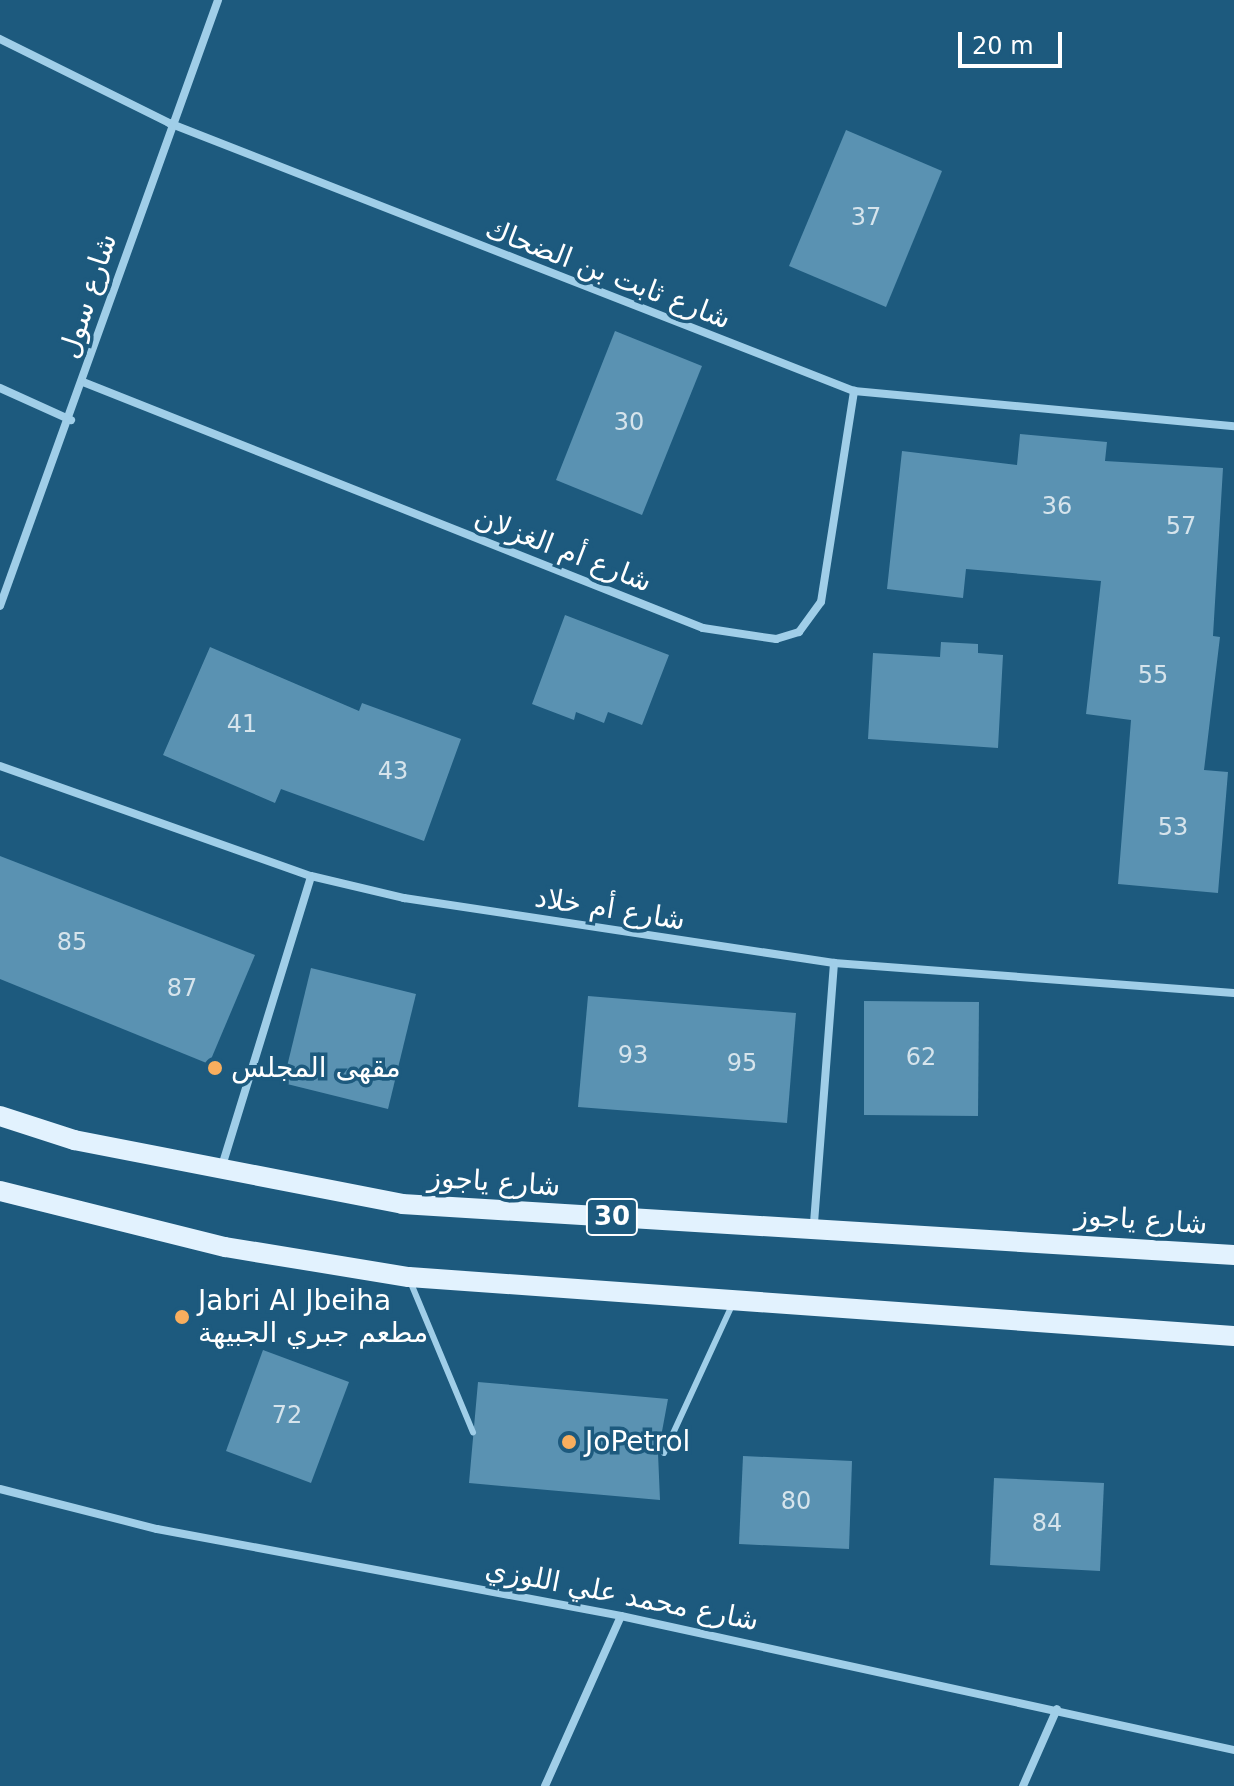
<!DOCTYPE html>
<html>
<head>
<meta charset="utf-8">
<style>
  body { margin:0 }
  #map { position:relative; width:1234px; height:1786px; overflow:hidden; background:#1d5a7e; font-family:"DejaVu Sans","Noto Naskh Arabic",sans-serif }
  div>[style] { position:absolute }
  .building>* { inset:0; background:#5a92b2 }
  .service>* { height:6px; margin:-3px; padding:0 3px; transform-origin:3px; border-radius:3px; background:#a0cee8 }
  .minor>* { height:8px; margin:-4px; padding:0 4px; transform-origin:4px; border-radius:4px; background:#a0cee8 }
  .primary>* { height:20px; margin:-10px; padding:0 10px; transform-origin:10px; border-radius:10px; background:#e2f2fe }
  .dots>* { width:22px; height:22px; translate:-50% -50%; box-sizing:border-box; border:4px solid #1d5a7e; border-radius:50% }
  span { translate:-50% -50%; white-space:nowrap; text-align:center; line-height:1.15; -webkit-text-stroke:7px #1d5a7e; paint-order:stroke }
  .number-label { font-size:24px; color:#d6e4ec }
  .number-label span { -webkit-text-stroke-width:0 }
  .shield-label span { padding:2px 6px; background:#1d5a7e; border:2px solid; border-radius:6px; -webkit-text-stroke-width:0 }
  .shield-label { font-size:26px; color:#fff; font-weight:700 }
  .street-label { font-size:28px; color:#fff }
  .poi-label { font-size:28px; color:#fff }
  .left { translate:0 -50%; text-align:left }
  .scale { position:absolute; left:958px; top:32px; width:104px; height:36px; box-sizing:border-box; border:4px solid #fff; border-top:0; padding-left:10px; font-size:24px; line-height:28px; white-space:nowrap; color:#fff; -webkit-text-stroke:6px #1d5a7e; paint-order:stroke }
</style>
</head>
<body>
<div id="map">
  <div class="building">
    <div style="clip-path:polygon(846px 130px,942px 171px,886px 307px,789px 266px)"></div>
    <div style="clip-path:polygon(615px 331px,702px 366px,642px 515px,556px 480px)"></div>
    <div style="clip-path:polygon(1020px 434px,1107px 442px,1105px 461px,1223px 468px,1213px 636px,1220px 637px,1204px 770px,1228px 772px,1218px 893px,1118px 884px,1131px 720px,1086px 714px,1101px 581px,966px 569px,963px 598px,887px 589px,902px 451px,1017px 465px)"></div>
    <div style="clip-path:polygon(565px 615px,669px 655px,642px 725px,608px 712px,604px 723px,576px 712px,574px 720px,532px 704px)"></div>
    <div style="clip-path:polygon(941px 642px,978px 644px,978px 653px,1003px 655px,998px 748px,868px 739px,873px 653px,940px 657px)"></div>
    <div style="clip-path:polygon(210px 647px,359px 711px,362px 703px,461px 739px,424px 841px,281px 789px,275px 803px,163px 755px)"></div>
    <div style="clip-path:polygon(0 856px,255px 955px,209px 1064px,0 979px)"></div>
    <div style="clip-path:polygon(311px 968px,416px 994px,388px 1109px,283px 1083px)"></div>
    <div style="clip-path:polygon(588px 996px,796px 1013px,787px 1123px,578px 1107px)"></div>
    <div style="clip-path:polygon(864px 1001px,979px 1002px,978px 1116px,864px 1115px)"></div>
    <div style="clip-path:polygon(263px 1350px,349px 1382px,311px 1483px,226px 1451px)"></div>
    <div style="clip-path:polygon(478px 1382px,668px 1399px,658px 1453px,660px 1500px,469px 1483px)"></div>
    <div style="clip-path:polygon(743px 1456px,852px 1461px,849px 1549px,739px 1544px)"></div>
    <div style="clip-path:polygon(994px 1478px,1104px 1483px,1100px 1571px,990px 1565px)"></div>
  </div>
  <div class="service">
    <div style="left:410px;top:1281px;width:164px;rotate:67.4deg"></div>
    <div style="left:664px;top:1453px;width:163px;rotate:-65.3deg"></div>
  </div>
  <div class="minor">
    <div style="left:0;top:39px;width:189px;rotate:26.4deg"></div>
    <div style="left:169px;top:123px;width:736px;rotate:21.37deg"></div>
    <div style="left:854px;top:391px;width:382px;rotate:5.3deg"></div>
    <div style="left:83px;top:382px;width:667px;rotate:21.64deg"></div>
    <div style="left:703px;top:628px;width:74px;rotate:8.6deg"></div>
    <div style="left:776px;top:639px;width:24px;rotate:-17deg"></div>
    <div style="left:799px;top:632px;width:37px;rotate:-54deg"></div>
    <div style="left:821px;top:602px;width:214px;rotate:-81.1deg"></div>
    <div style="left:0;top:388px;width:78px;rotate:24.3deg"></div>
    <div style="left:0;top:606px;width:644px;rotate:-70.21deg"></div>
    <div style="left:0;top:766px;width:330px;rotate:19.5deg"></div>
    <div style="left:311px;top:876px;width:96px;rotate:13.3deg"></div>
    <div style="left:404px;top:898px;width:435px;rotate:8.6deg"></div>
    <div style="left:834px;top:963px;width:401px;rotate:4.3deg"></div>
    <div style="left:222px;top:1166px;width:303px;rotate:-72.9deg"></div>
    <div style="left:814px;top:1223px;width:261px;rotate:-85.6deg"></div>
    <div style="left:0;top:1489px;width:162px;rotate:14.3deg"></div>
    <div style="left:157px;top:1529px;width:472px;rotate:10.6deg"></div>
    <div style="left:621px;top:1616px;width:627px;rotate:12.33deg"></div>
    <div style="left:545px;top:1786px;width:186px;rotate:-65.9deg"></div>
    <div style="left:1023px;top:1786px;width:84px;rotate:-66.2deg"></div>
  </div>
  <div class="primary">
    <div style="left:0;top:1116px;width:78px;rotate:18deg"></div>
    <div style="left:74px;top:1140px;width:334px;rotate:11deg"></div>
    <div style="left:402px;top:1204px;width:834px;rotate:3.51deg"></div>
    <div style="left:0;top:1191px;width:232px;rotate:14deg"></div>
    <div style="left:225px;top:1247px;width:186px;rotate:9.3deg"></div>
    <div style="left:409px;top:1277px;width:827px;rotate:4.09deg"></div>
  </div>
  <div class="dots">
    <div style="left:215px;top:1068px;background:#f8ae5e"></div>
    <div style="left:182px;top:1317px;background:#f8ae5e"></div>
    <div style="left:569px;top:1442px;background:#f8ae5e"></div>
  </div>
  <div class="number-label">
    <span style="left:866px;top:218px">37</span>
    <span style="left:629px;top:423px">30</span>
    <span style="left:1057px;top:507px">36</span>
    <span style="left:1181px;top:527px">57</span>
    <span style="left:1153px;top:676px">55</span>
    <span style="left:242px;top:725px">41</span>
    <span style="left:393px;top:772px">43</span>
    <span style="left:1173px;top:828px">53</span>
    <span style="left:72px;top:943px">85</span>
    <span style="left:182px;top:989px">87</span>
    <span style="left:633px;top:1056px">93</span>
    <span style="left:921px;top:1058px">62</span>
    <span style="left:742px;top:1064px">95</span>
    <span style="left:287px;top:1416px">72</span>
    <span style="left:796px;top:1502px">80</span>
    <span style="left:1047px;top:1524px">84</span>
  </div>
  <div class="shield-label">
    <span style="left:612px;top:1217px">30</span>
  </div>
  <div class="street-label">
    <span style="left:608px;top:274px;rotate:21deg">شارع ثابت بن الضحاك</span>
    <span style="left:88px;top:296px;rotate:-72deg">شارع سول</span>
    <span style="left:563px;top:550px;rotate:21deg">شارع أم الغزلان</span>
    <span style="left:610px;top:909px;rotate:9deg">شارع أم خلاد</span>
    <span style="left:494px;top:1182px;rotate:4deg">شارع ياجوز</span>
    <span style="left:1141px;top:1220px;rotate:4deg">شارع ياجوز</span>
    <span style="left:622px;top:1595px;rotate:11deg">شارع محمد علي اللوزي</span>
  </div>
  <div class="poi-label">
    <span class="left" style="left:231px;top:1068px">مقهى المجلس</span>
    <span class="left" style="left:198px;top:1317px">Jabri Al Jbeiha<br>مطعم جبري الجبيهة</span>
    <span class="left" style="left:585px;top:1442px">JoPetrol</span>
  </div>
  <div class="scale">20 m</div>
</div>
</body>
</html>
